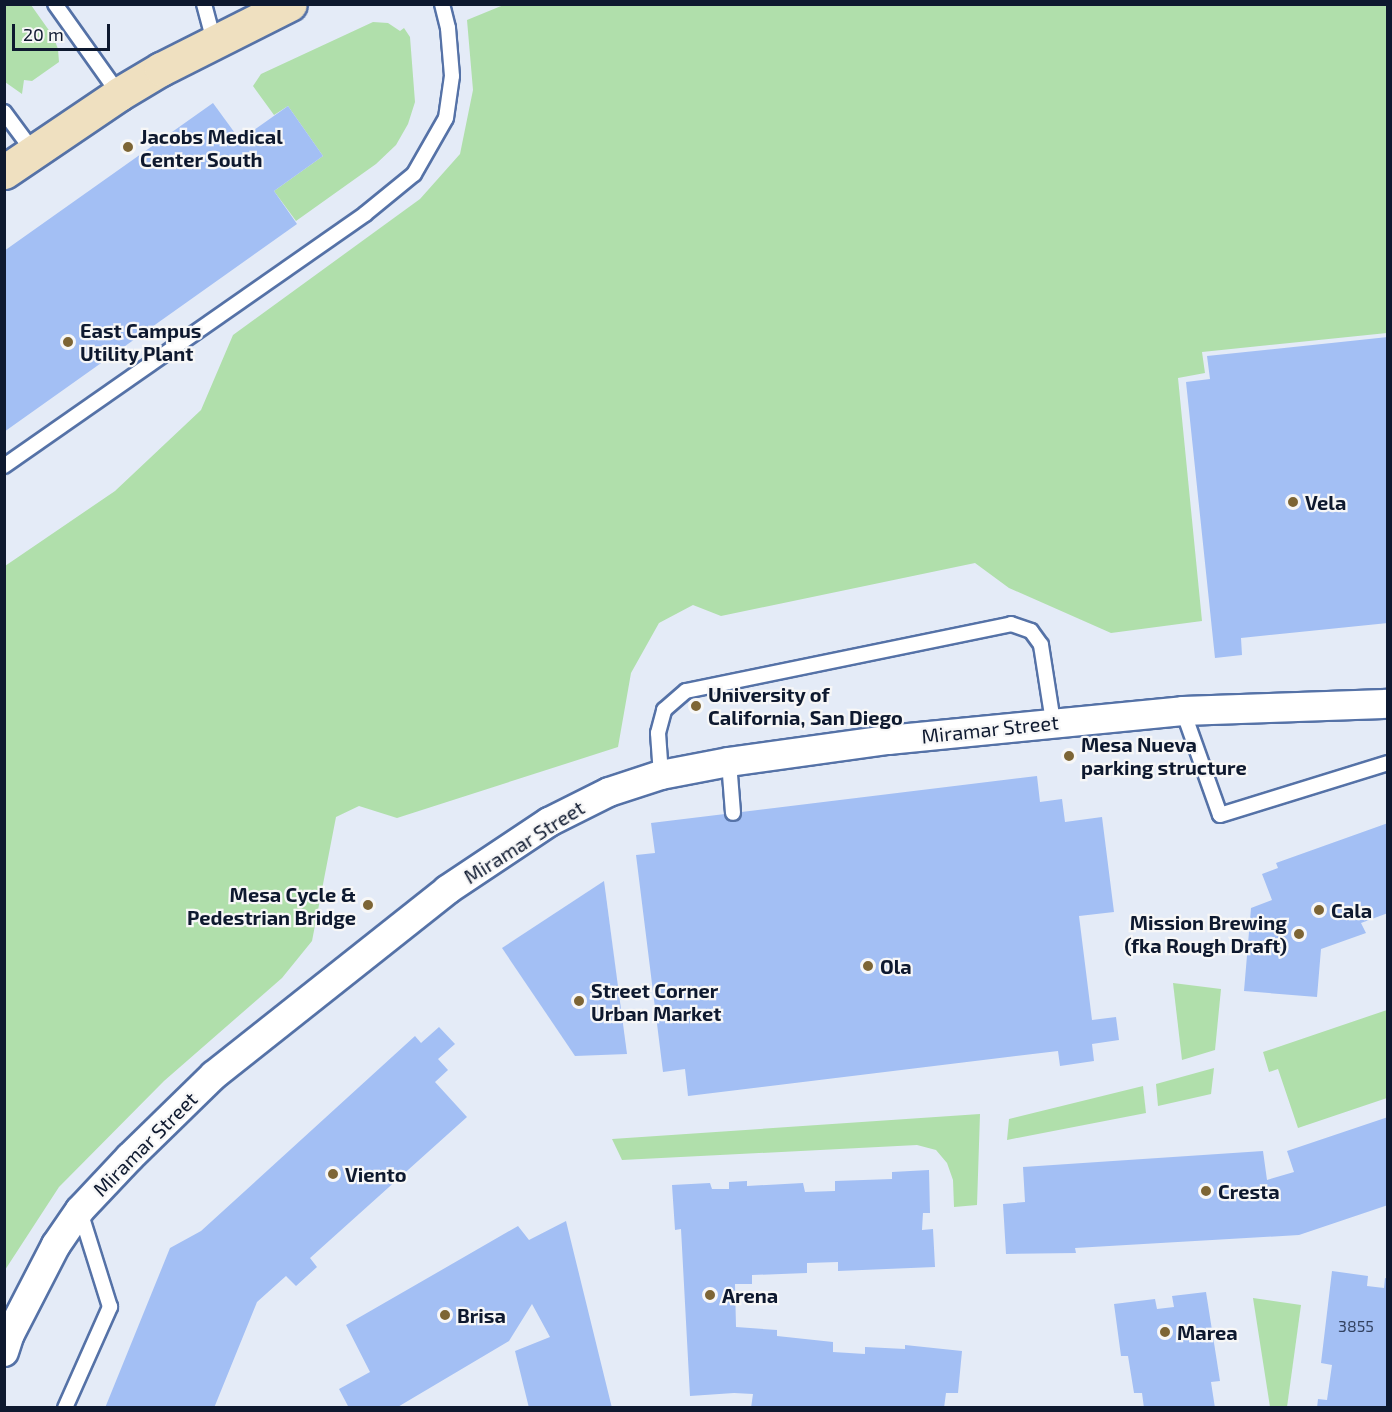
<!DOCTYPE html>
<html>
<head>
<meta charset="utf-8">
<style>
  body { margin:0 }
  #map { position:relative; width:1392px; height:1412px; overflow:hidden; background:#e4ebf7; font-family:"Exo 2",sans-serif }
  div>[style] { position:absolute }
  .green>* { inset:0; background:#b0dfab }
  .building>* { inset:0; background:#a3bff4 }
  .roads { filter:drop-shadow(2px 0 #5572a7) drop-shadow(-2px 0 #5572a7) drop-shadow(0 2px #5572a7) drop-shadow(0 -2px #5572a7) }
  .lane>* { height:14px; margin:-7px; padding:0 7px; transform-origin:7px; border-radius:7px; background:#fff }
  .street>* { height:28px; margin:-14px; padding:0 14px; transform-origin:14px; border-radius:14px; background:#fff }
  .secondary>* { height:33px; margin:-16.5px; padding:0 16.5px; transform-origin:16.5px; border-radius:16.5px; background:#efe0c0 }
  .dots>* { width:16px; height:16px; translate:-50% -50%; box-sizing:border-box; border:3px solid #f7f7f7; border-radius:50% }
  span { translate:-50% -50%; white-space:nowrap; text-align:center; line-height:1.15; -webkit-text-stroke:4.5px #f7f7f7; paint-order:stroke }
  .number-label { font-size:16px; color:#334260 }
  .number-label span { -webkit-text-stroke-width:0 }
  .poi-label { font-size:20px; color:#0e192f; font-weight:700 }
  .left { translate:0 -50%; text-align:left }
  .right { translate:-100% -50%; text-align:right }
  .street-label { font-size:20px; color:#0e192f }
  .frame { position:absolute; inset:0; border:6px solid #0e192f; pointer-events:none }
  .scale { position:absolute; left:12px; top:24px; width:98px; height:27px; box-sizing:border-box; border:3px solid #0e192f; border-top:0; padding-left:8px; font-size:18px; line-height:21px; white-space:nowrap; color:#0e192f; -webkit-text-stroke:4px #f7f7f7; paint-order:stroke }
</style>
</head>
<body>
<div id="map">
  <div class="green">
    <div style="clip-path:polygon(506px 4px,1387px 5px,1387px 333px,1202px 352px,1205px 373px,1178px 378px,1202px 621px,1111px 633px,1009px 588px,975px 563px,721px 616px,693px 605px,659px 623px,631px 673px,618px 747px,397px 818px,359px 806px,336px 817px,312px 941px,282px 978px,164px 1081px,59px 1187px,5px 1270px,5px 566px,115px 491px,201px 410px,233px 335px,420px 199px,460px 154px,473px 90px,467px 20px)"></div>
    <div style="clip-path:polygon(4px 5px,31px 5px,53px 36px,58px 49px,59px 62px,32px 81px,24px 80px,22px 94px,5px 82px)"></div>
    <div style="clip-path:polygon(373px 22px,388px 23px,400px 31px,404px 28px,410px 37px,415px 102px,408px 124px,396px 145px,376px 164px,296px 221px,274px 191px,323px 156px,288px 106px,274px 115px,253px 86px,261px 74px)"></div>
    <div style="clip-path:polygon(1173px 983px,1221px 989px,1215px 1050px,1182px 1060px)"></div>
    <div style="clip-path:polygon(1387px 1010px,1387px 1098px,1298px 1128px,1278px 1069px,1269px 1072px,1263px 1052px)"></div>
    <div style="clip-path:polygon(1214px 1068px,1211px 1094px,1158px 1106px,1156px 1084px)"></div>
    <div style="clip-path:polygon(1143px 1086px,1146px 1113px,1007px 1140px,1009px 1119px)"></div>
    <div style="clip-path:polygon(980px 1114px,977px 1205px,954px 1207px,953px 1180px,947px 1163px,936px 1150px,917px 1145px,622px 1160px,612px 1139px)"></div>
    <div style="clip-path:polygon(1253px 1298px,1301px 1305px,1287px 1407px,1270px 1407px)"></div>
  </div>
  <div class="building">
    <div style="clip-path:polygon(213px 103px,240px 140px,288px 106px,323px 156px,274px 191px,297px 224px,4px 432px,4px 251px)"></div>
    <div style="clip-path:polygon(1388px 337px,1388px 623px,1241px 638px,1242px 655px,1215px 658px,1186px 382px,1210px 379px,1207px 356px)"></div>
    <div style="clip-path:polygon(1037px 776px,1040px 802px,1062px 799px,1065px 822px,1102px 817px,1114px 912px,1079px 916px,1092px 1020px,1116px 1017px,1119px 1040px,1092px 1044px,1094px 1061px,1060px 1066px,1058px 1051px,688px 1096px,685px 1069px,663px 1072px,636px 855px,655px 853px,651px 823px)"></div>
    <div style="clip-path:polygon(1388px 823px,1388px 913px,1361px 923px,1366px 933px,1321px 949px,1317px 997px,1244px 991px,1251px 908px,1272px 900px,1262px 874px,1278px 868px,1276px 863px)"></div>
    <div style="clip-path:polygon(604px 881px,627px 1054px,575px 1056px,502px 948px)"></div>
    <div style="clip-path:polygon(439px 1027px,455px 1044px,438px 1059px,448px 1070px,435px 1082px,467px 1117px,310px 1258px,317px 1267px,296px 1286px,286px 1276px,257px 1302px,214px 1408px,105px 1408px,170px 1248px,201px 1231px,415px 1036px,421px 1043px)"></div>
    <div style="clip-path:polygon(1388px 1117px,1388px 1205px,1299px 1235px,1075px 1248px,1076px 1253px,1006px 1254px,1003px 1204px,1025px 1202px,1023px 1167px,1263px 1151px,1267px 1180px,1294px 1172px,1287px 1151px)"></div>
    <div style="clip-path:polygon(929px 1170px,930px 1213px,923px 1213px,922px 1230px,933px 1229px,935px 1267px,838px 1271px,838px 1262px,807px 1263px,807px 1273px,752px 1275px,752px 1284px,735px 1284px,736px 1327px,777px 1330px,777px 1336px,833px 1342px,833px 1352px,865px 1354px,865px 1347px,905px 1349px,905px 1345px,962px 1351px,958px 1393px,946px 1393px,944px 1408px,751px 1408px,753px 1394px,734px 1393px,690px 1396px,681px 1229px,675px 1230px,672px 1185px,710px 1183px,712px 1189px,729px 1189px,729px 1182px,747px 1181px,747px 1186px,803px 1183px,805px 1192px,835px 1191px,835px 1181px,892px 1179px,892px 1172px)"></div>
    <div style="clip-path:polygon(566px 1221px,612px 1408px,529px 1408px,515px 1351px,550px 1337px,532px 1304px,509px 1341px,396px 1408px,349px 1408px,339px 1389px,370px 1372px,346px 1325px,518px 1226px,529px 1240px)"></div>
    <div style="clip-path:polygon(1332px 1271px,1368px 1276px,1367px 1286px,1384px 1288px,1385px 1278px,1388px 1279px,1388px 1408px,1317px 1408px,1318px 1399px,1327px 1400px,1332px 1365px,1321px 1363px)"></div>
    <div style="clip-path:polygon(1206px 1292px,1220px 1381px,1211px 1382px,1215px 1408px,1144px 1408px,1142px 1393px,1134px 1393px,1128px 1356px,1121px 1356px,1114px 1304px,1155px 1299px,1157px 1309px,1174px 1307px,1172px 1296px)"></div>
  </div>
  <div class="roads">
    <div class="lane">
      <div style="left:55px;top:4px;width:110px;rotate:54.6deg"></div>
      <div style="left:204px;top:4px;width:38px;rotate:75deg"></div>
      <div style="left:4px;top:112px;width:49px;rotate:53.4deg"></div>
      <div style="left:4px;top:466px;width:440px;rotate:-34.9deg"></div>
      <div style="left:365px;top:214px;width:63px;rotate:-39.2deg"></div>
      <div style="left:414px;top:174px;width:64px;rotate:-60.3deg"></div>
      <div style="left:446px;top:118px;width:42px;rotate:-81.9deg"></div>
      <div style="left:452px;top:76px;width:48px;rotate:-94.8deg"></div>
      <div style="left:448px;top:28px;width:25px;rotate:-104deg"></div>
      <div style="left:1183px;top:711px;width:110px;rotate:70.4deg"></div>
      <div style="left:1220px;top:815px;width:176px;rotate:-17.2deg"></div>
      <div style="left:729px;top:762px;width:51px;rotate:85.5deg"></div>
      <div style="left:661px;top:775px;width:42px;rotate:-94.1deg"></div>
      <div style="left:658px;top:733px;width:24px;rotate:-75deg"></div>
      <div style="left:664px;top:710px;width:29px;rotate:-41deg"></div>
      <div style="left:686px;top:691px;width:332px;rotate:-11.6deg"></div>
      <div style="left:1011px;top:624px;width:21px;rotate:19deg"></div>
      <div style="left:1031px;top:631px;width:17px;rotate:54deg"></div>
      <div style="left:1041px;top:645px;width:78px;rotate:81.1deg"></div>
      <div style="left:65px;top:1408px;width:111px;rotate:-66deg"></div>
      <div style="left:110px;top:1307px;width:101px;rotate:-107.4deg"></div>
    </div>
    <div class="street">
      <div style="left:4px;top:1352px;width:19px;rotate:-72deg"></div>
      <div style="left:10px;top:1334px;width:100px;rotate:-62.7deg"></div>
      <div style="left:56px;top:1245px;width:42px;rotate:-55.6deg"></div>
      <div style="left:80px;top:1210px;width:73px;rotate:-46.7deg"></div>
      <div style="left:130px;top:1157px;width:117px;rotate:-44.3deg"></div>
      <div style="left:214px;top:1075px;width:298px;rotate:-38.4deg"></div>
      <div style="left:447px;top:890px;width:123px;rotate:-33.7deg"></div>
      <div style="left:549px;top:822px;width:67px;rotate:-26.6deg"></div>
      <div style="left:609px;top:792px;width:55px;rotate:-18.1deg"></div>
      <div style="left:661px;top:775px;width:69px;rotate:-10.8deg"></div>
      <div style="left:729px;top:762px;width:161px;rotate:-7.9deg"></div>
      <div style="left:888px;top:740px;width:296px;rotate:-5.6deg"></div>
      <div style="left:1183px;top:711px;width:205px;rotate:-2deg"></div>
    </div>
    <div class="secondary">
      <div style="left:4px;top:172px;width:139px;rotate:-34.1deg"></div>
      <div style="left:119px;top:94px;width:49px;rotate:-30.8deg"></div>
      <div style="left:161px;top:69px;width:144px;rotate:-26.7deg"></div>
    </div>
  </div>
  <div class="dots">
    <div style="left:128px;top:147px;background:#7d6535"></div>
    <div style="left:68px;top:342px;background:#7d6535"></div>
    <div style="left:1293px;top:502px;background:#7d6535"></div>
    <div style="left:696px;top:706px;background:#7d6535"></div>
    <div style="left:1069px;top:756px;background:#7d6535"></div>
    <div style="left:368px;top:905px;background:#7d6535"></div>
    <div style="left:1319px;top:910px;background:#7d6535"></div>
    <div style="left:1299px;top:934px;background:#7d6535"></div>
    <div style="left:868px;top:966px;background:#7d6535"></div>
    <div style="left:579px;top:1001px;background:#7d6535"></div>
    <div style="left:333px;top:1174px;background:#7d6535"></div>
    <div style="left:1206px;top:1191px;background:#7d6535"></div>
    <div style="left:710px;top:1295px;background:#7d6535"></div>
    <div style="left:445px;top:1315px;background:#7d6535"></div>
    <div style="left:1165px;top:1332px;background:#7d6535"></div>
  </div>
  <div class="number-label">
    <span style="left:1356px;top:1326px">3855</span>
  </div>
  <div class="poi-label">
    <span class="left" style="left:140px;top:148px">Jacobs Medical<br>Center South</span>
    <span class="left" style="left:80px;top:342px">East Campus<br>Utility Plant</span>
    <span class="left" style="left:1305px;top:502px">Vela</span>
    <span class="left" style="left:708px;top:706px">University of<br>California, San Diego</span>
    <span class="left" style="left:1081px;top:756px">Mesa Nueva<br>parking structure</span>
    <span class="right" style="left:356px;top:906px">Mesa Cycle &amp;<br>Pedestrian Bridge</span>
    <span class="left" style="left:1331px;top:910px">Cala</span>
    <span class="right" style="left:1287px;top:934px">Mission Brewing<br>(fka Rough Draft)</span>
    <span class="left" style="left:880px;top:966px">Ola</span>
    <span class="left" style="left:591px;top:1002px">Street Corner<br>Urban Market</span>
    <span class="left" style="left:345px;top:1174px">Viento</span>
    <span class="left" style="left:1218px;top:1191px">Cresta</span>
    <span class="left" style="left:722px;top:1295px">Arena</span>
    <span class="left" style="left:457px;top:1315px">Brisa</span>
    <span class="left" style="left:1177px;top:1332px">Marea</span>
  </div>
  <div class="street-label">
    <span style="left:990px;top:729px;rotate:-6deg">Miramar Street</span>
    <span style="left:524px;top:842px;rotate:-32deg">Miramar Street</span>
    <span style="left:145px;top:1144px;rotate:-45deg">Miramar Street</span>
  </div>
  <div class="frame"></div>
  <div class="scale">20 m</div>
</div>
</body>
</html>
